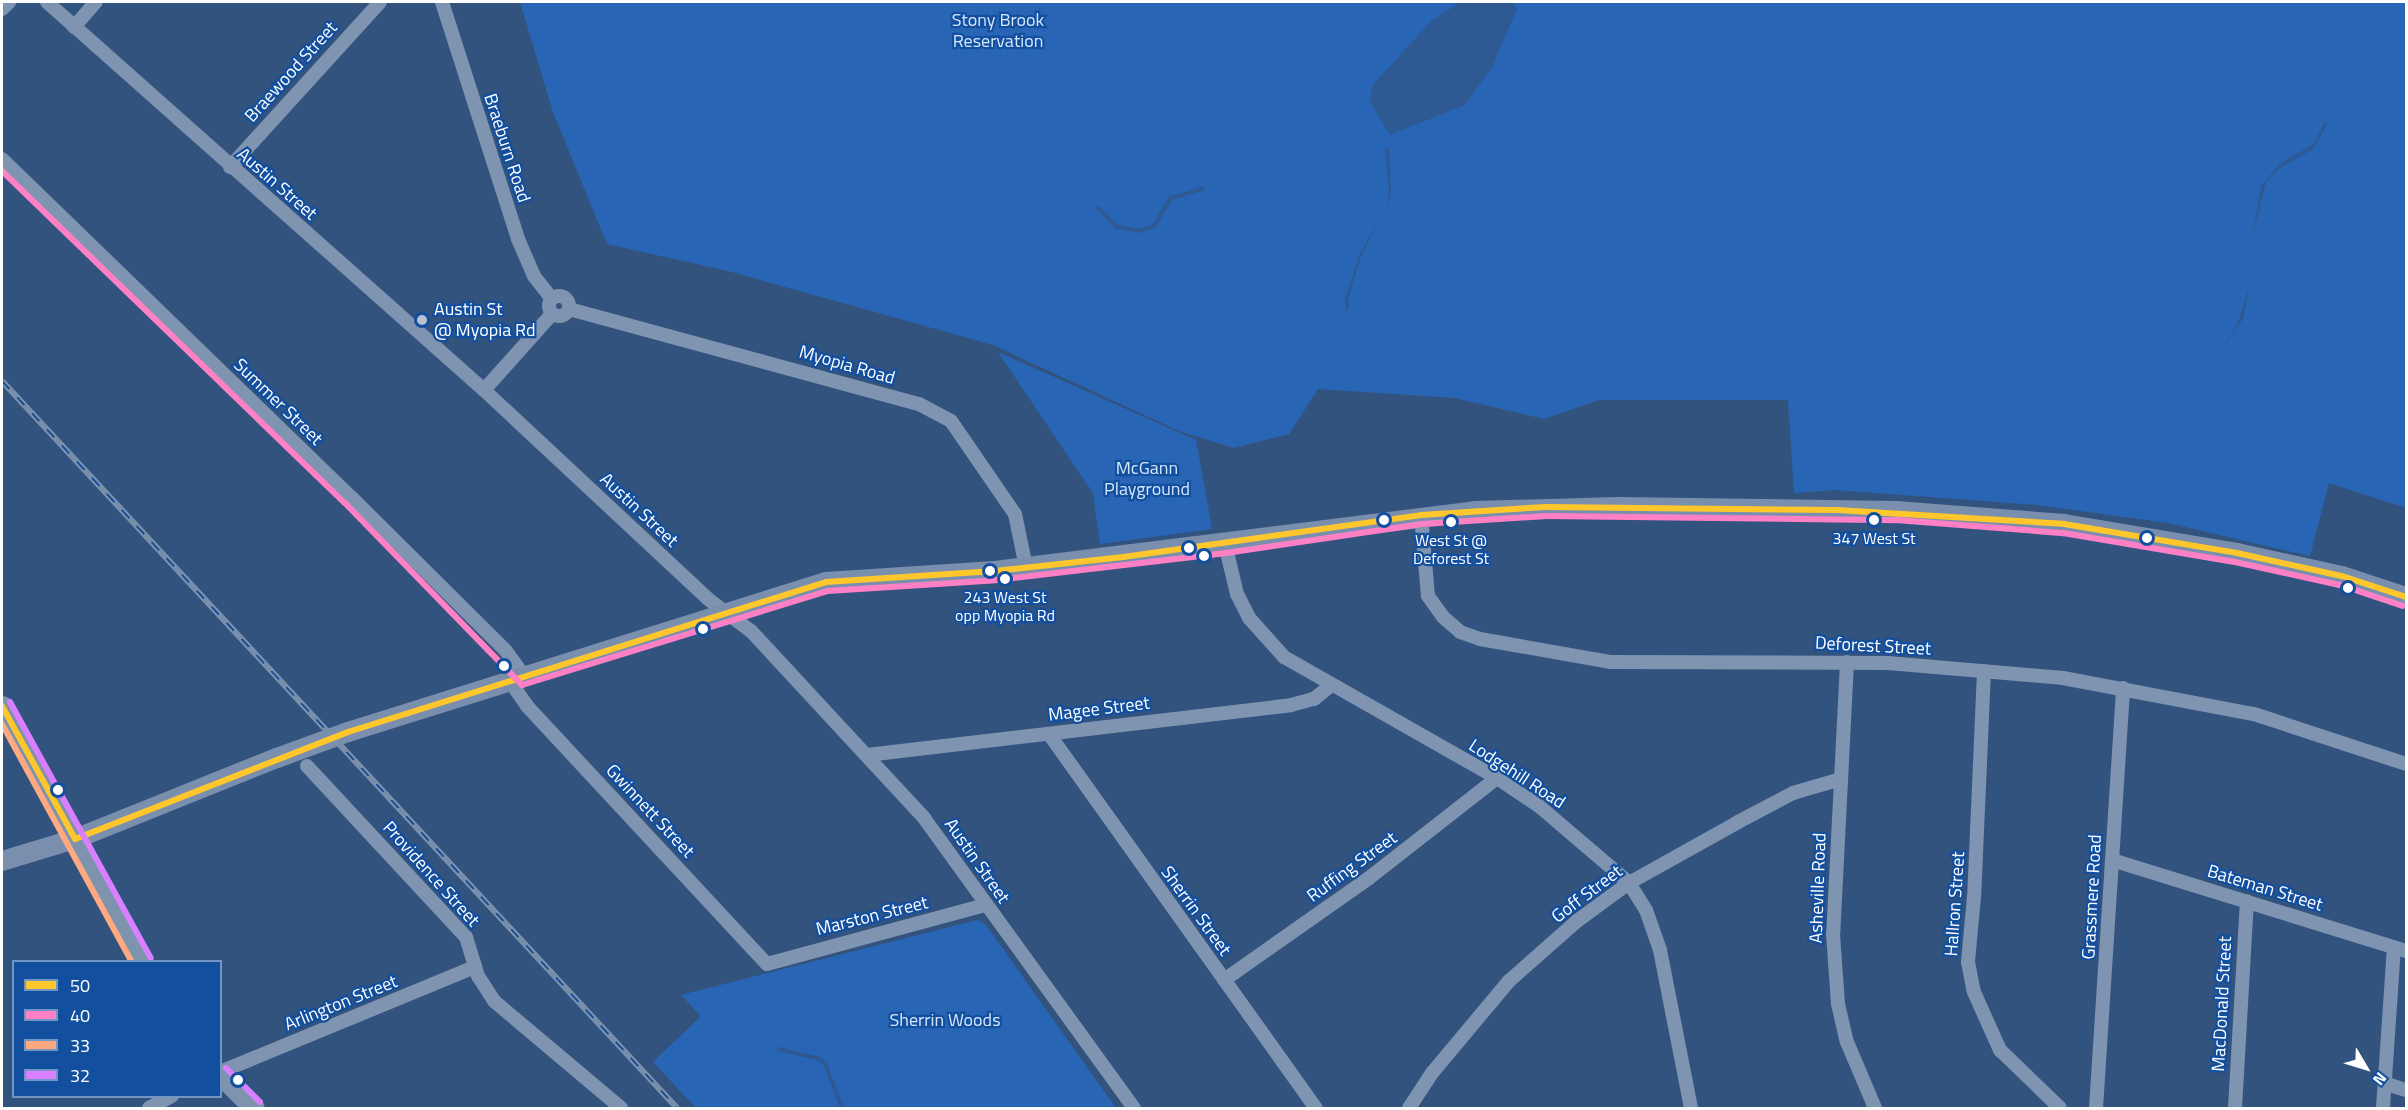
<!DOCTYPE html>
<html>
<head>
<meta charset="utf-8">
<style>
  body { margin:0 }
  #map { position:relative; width:2408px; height:1110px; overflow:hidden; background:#33537f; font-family:"Titillium Web",sans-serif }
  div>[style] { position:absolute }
  .green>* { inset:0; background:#2866b5 }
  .water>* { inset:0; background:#2e5993 }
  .stream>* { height:4px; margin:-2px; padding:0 2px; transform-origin:2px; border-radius:2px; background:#2e5993 }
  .street>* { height:14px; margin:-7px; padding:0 7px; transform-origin:7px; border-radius:7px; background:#7e94b0 }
  .street>.ring { margin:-7px; padding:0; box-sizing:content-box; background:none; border:14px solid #7e94b0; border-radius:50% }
  .secondary>* { height:20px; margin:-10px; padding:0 10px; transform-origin:10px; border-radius:10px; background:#7a8fad }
  .primary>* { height:21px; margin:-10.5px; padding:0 10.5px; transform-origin:10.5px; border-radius:10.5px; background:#7e93ae }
  .rail>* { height:6px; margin-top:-3px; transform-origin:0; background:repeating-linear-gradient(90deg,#134f9f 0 11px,#7e93ae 0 22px); box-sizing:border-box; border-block:2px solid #7e93ae }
  .secondary-bridge>* { height:20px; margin:-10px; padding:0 10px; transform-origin:10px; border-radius:10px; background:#7a8fad }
  .bus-1>* { height:6px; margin:-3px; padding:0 3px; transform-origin:3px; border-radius:3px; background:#ffc72c }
  .bus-2>* { height:6px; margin:-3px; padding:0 3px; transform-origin:3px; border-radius:3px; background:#ff80c5 }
  .bus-3>* { height:6px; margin:-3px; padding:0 3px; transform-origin:3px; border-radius:3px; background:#ffa980 }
  .bus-4>* { height:6px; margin:-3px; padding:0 3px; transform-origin:3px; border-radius:3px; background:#d880ff }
  .dots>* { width:16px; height:16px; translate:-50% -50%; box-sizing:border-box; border:3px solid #134f9f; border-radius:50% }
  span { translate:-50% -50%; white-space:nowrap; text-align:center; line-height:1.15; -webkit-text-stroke:4.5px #134f9f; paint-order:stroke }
  .bus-label { font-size:16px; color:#fff }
  .park-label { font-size:18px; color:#d4e7fd }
  .street-label { font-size:18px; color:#fff }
  .poi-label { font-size:18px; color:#fff }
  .left { translate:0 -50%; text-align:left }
  .frame { position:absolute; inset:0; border:3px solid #fff; pointer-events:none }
  .legend { position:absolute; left:12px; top:960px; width:210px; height:138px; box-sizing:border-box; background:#134f9f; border:2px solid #7195c5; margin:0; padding:8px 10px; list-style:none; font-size:18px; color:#fff }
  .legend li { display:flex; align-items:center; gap:12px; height:30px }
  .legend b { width:30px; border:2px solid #7195c5 }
  .north { position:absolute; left:2336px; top:1038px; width:60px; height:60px; -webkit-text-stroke:4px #134f9f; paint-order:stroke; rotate:128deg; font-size:16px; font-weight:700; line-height:24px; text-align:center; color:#fff }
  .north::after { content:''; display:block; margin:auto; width:21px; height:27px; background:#fff; clip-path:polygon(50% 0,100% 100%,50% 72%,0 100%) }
</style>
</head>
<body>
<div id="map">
  <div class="green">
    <div style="clip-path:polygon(520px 2px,2406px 2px,2406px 508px,2329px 483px,2310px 556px,2168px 523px,2037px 505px,1836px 490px,1794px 493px,1788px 400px,1599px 400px,1544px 419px,1455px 398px,1318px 389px,1289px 434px,1234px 448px,1179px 431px,993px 345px,732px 272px,607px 244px,553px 112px)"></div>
    <div style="clip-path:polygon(998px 352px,1196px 440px,1212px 529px,1100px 544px,1093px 493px)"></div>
    <div style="clip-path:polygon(978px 920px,986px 925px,1116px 1108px,696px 1108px,653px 1062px,701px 1016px,681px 995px)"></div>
  </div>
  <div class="water">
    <div style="clip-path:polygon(1461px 2px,1513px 2px,1517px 9px,1492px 67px,1465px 105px,1390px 135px,1370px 102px,1372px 86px,1431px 21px)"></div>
    <div style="clip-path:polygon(2325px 121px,2328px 122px,2313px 149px,2280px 168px,2266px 182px,2252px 240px,2261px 186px,2281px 163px,2314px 144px)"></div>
    <div style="clip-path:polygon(1389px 148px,1391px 192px,1385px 212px,1389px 192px,1385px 149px)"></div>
    <div style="clip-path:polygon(1381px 216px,1361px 257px,1348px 299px,1349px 309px,1346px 310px,1345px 299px,1360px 253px)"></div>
    <div style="clip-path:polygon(2250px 284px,2243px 319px,2216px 357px,2237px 325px)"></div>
  </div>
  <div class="stream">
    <div style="left:1098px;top:208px;width:27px;rotate:45deg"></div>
    <div style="left:1117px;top:227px;width:24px;rotate:9deg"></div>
    <div style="left:1141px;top:231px;width:14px;rotate:-21deg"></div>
    <div style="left:1154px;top:226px;width:33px;rotate:-59deg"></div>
    <div style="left:1171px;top:198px;width:33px;rotate:-16deg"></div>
    <div style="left:779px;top:1049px;width:42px;rotate:13.7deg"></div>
    <div style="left:820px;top:1059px;width:9px;rotate:49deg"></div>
    <div style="left:826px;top:1066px;width:45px;rotate:69.1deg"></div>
  </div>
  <div class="street">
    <div style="left:47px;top:2px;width:584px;rotate:41.6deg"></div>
    <div style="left:484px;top:390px;width:306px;rotate:43deg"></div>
    <div style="left:708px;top:599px;width:54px;rotate:36.7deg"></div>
    <div style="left:751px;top:631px;width:255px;rotate:47.2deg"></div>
    <div style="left:924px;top:818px;width:358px;rotate:54.1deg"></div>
    <div style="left:442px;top:2px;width:249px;rotate:72.2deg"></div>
    <div style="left:518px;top:239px;width:40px;rotate:66.6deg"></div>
    <div style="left:534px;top:276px;width:29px;rotate:52deg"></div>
    <div style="left:2px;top:9px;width:10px;rotate:-45deg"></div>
    <div style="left:74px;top:27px;width:33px;rotate:-49deg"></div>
    <div style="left:2px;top:159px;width:486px;rotate:44.1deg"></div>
    <div style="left:351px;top:497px;width:218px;rotate:44.8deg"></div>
    <div style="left:506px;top:651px;width:31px;rotate:54deg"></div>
    <div style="left:230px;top:167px;width:223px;rotate:-47.7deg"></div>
    <div class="ring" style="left:549px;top:296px;width:6px;height:6px"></div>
    <div style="left:569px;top:309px;width:363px;rotate:15.2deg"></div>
    <div style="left:919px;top:404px;width:36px;rotate:28deg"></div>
    <div style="left:951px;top:421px;width:113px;rotate:55.5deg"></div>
    <div style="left:1015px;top:514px;width:54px;rotate:78.3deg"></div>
    <div style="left:484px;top:390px;width:102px;rotate:-48.2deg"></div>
    <div style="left:1421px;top:515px;width:81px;rotate:85.1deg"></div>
    <div style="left:1428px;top:596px;width:26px;rotate:54deg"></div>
    <div style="left:1443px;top:617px;width:23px;rotate:41deg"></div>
    <div style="left:1460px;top:632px;width:21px;rotate:19deg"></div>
    <div style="left:1480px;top:639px;width:133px;rotate:10deg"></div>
    <div style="left:1611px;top:662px;width:277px;rotate:0.2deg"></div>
    <div style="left:1888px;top:663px;width:176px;rotate:4.9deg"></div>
    <div style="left:2063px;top:678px;width:194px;rotate:10.7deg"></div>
    <div style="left:2254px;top:714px;width:160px;rotate:18.2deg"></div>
    <div style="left:1225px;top:544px;width:51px;rotate:76.5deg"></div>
    <div style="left:1237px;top:594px;width:28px;rotate:63deg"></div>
    <div style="left:1250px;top:619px;width:51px;rotate:48.2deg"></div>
    <div style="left:1284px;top:657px;width:245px;rotate:29.6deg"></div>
    <div style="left:1497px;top:778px;width:50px;rotate:33.7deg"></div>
    <div style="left:1539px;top:806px;width:118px;rotate:40.5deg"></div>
    <div style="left:1629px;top:883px;width:32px;rotate:58deg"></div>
    <div style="left:1646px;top:910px;width:42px;rotate:70.7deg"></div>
    <div style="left:1660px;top:950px;width:161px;rotate:78.9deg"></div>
    <div style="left:1847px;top:662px;width:272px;rotate:92.9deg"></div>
    <div style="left:1833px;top:934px;width:70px;rotate:85.9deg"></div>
    <div style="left:1838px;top:1004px;width:39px;rotate:77deg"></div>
    <div style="left:1847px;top:1042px;width:72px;rotate:67deg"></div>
    <div style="left:1984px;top:671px;width:226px;rotate:92.5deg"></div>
    <div style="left:1974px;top:897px;width:65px;rotate:95.3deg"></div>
    <div style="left:1968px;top:962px;width:31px;rotate:79deg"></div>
    <div style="left:1974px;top:992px;width:64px;rotate:65.9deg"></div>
    <div style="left:2000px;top:1050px;width:83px;rotate:44deg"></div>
    <div style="left:509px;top:680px;width:32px;rotate:55deg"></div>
    <div style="left:527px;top:706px;width:352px;rotate:47.1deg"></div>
    <div style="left:767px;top:964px;width:227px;rotate:-15.1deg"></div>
    <div style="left:1049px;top:734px;width:460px;rotate:54.5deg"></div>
    <div style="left:867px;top:755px;width:427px;rotate:-6.7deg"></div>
    <div style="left:1291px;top:705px;width:24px;rotate:-15deg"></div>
    <div style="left:1314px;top:699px;width:21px;rotate:-39deg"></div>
    <div style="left:307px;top:766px;width:233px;rotate:47.1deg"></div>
    <div style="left:466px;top:937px;width:41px;rotate:72.9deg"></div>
    <div style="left:478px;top:976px;width:30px;rotate:57deg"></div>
    <div style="left:494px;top:1001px;width:166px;rotate:40.1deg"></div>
    <div style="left:2112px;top:860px;width:308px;rotate:17.2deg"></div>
    <div style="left:1224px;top:980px;width:177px;rotate:-35.1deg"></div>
    <div style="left:1369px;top:878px;width:162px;rotate:-38deg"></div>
    <div style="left:220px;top:1072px;width:276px;rotate:-22.4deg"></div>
    <div style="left:2384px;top:1083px;width:23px;rotate:18deg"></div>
    <div style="left:149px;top:1108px;width:26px;rotate:-28deg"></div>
    <div style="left:1409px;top:1108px;width:42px;rotate:-56.7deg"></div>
    <div style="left:1432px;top:1073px;width:120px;rotate:-50.1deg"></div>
    <div style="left:1509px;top:981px;width:91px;rotate:-41.4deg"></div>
    <div style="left:1577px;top:921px;width:64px;rotate:-36.2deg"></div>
    <div style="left:1629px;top:883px;width:125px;rotate:-29.2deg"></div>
    <div style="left:1738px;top:822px;width:62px;rotate:-27.8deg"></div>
    <div style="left:1793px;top:793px;width:50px;rotate:-16.3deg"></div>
    <div style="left:2096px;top:1108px;width:421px;rotate:-86.3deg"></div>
    <div style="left:2235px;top:1108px;width:207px;rotate:-86.7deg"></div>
    <div style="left:2383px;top:1108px;width:161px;rotate:-86.1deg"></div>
  </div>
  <div class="secondary">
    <div style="left:348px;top:732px;width:501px;rotate:-17.42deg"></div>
    <div style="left:826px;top:582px;width:169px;rotate:-3.7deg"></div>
    <div style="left:995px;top:571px;width:484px;rotate:-7.1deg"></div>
    <div style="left:1475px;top:511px;width:143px;rotate:-1.6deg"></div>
    <div style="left:1618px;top:507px;width:278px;rotate:0.8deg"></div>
    <div style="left:1896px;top:511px;width:169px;rotate:4.4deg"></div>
    <div style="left:2064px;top:524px;width:175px;rotate:9.5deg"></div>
    <div style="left:2237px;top:553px;width:107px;rotate:12.4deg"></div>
    <div style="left:2342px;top:576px;width:67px;rotate:18.2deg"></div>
    <div style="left:2px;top:861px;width:76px;rotate:-16.8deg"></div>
    <div style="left:75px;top:839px;width:218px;rotate:-21.9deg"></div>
  </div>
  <div class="primary">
    <div style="left:2px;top:706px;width:292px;rotate:61.2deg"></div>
    <div style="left:220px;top:1074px;width:48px;rotate:45deg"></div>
  </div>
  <div class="rail">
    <div style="left:2px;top:381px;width:992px;rotate:47.12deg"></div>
  </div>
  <div class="secondary-bridge">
    <div style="left:277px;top:758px;width:76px;rotate:-20.1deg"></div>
  </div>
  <div class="bus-1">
    <div style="left:2px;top:706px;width:152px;rotate:61.2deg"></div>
    <div style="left:75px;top:839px;width:293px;rotate:-21.4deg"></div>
    <div style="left:348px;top:732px;width:501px;rotate:-17.42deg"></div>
    <div style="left:826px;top:582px;width:169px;rotate:-3.7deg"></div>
    <div style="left:995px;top:571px;width:129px;rotate:-6.2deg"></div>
    <div style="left:1123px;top:557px;width:301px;rotate:-8deg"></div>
    <div style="left:1421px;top:515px;width:125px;rotate:-3.7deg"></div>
    <div style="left:1546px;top:507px;width:291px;rotate:0.6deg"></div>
    <div style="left:1837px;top:510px;width:227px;rotate:3.5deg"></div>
    <div style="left:2064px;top:524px;width:175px;rotate:9.5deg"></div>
    <div style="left:2237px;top:553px;width:107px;rotate:12.4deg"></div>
    <div style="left:2342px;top:576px;width:67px;rotate:18.2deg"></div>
  </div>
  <div class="bus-2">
    <div style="left:2px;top:171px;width:477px;rotate:44.1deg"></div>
    <div style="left:345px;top:503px;width:254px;rotate:45.8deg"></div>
    <div style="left:522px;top:685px;width:320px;rotate:-17.1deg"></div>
    <div style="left:828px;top:591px;width:168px;rotate:-3.7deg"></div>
    <div style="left:996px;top:580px;width:232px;rotate:-6.7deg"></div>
    <div style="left:1226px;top:553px;width:198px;rotate:-8.4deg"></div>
    <div style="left:1422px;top:524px;width:124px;rotate:-3.7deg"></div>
    <div style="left:1546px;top:516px;width:350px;rotate:0.7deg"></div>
    <div style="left:1896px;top:520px;width:168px;rotate:4.5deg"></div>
    <div style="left:2063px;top:533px;width:174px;rotate:9.6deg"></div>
    <div style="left:2235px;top:562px;width:107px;rotate:12.4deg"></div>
    <div style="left:2340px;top:585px;width:66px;rotate:18.4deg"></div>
  </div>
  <div class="bus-3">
    <div style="left:2px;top:724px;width:271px;rotate:61.4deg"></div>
  </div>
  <div class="bus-4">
    <div style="left:10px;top:702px;width:292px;rotate:61.2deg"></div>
    <div style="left:226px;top:1068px;width:48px;rotate:45deg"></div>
  </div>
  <div class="dots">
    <div style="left:422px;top:320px;background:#b8c3d2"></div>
    <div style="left:1384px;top:520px;background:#fff"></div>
    <div style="left:1874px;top:520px;background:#fff"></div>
    <div style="left:1451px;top:522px;background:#fff"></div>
    <div style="left:2147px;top:538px;background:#fff"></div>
    <div style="left:1189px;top:548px;background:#fff"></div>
    <div style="left:1204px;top:556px;background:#fff"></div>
    <div style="left:990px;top:571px;background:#fff"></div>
    <div style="left:1005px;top:579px;background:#fff"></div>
    <div style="left:2348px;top:588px;background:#fff"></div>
    <div style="left:703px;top:629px;background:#fff"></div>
    <div style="left:504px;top:666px;background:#fff"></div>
    <div style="left:58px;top:790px;background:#fff"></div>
    <div style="left:238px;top:1080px;background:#fff"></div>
  </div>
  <div class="bus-label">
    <span style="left:1874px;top:538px">347 West St</span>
    <span style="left:1451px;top:549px">West St @<br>Deforest St</span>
    <span style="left:1005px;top:606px">243 West St<br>opp Myopia Rd</span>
  </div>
  <div class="park-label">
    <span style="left:998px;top:31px">Stony Brook<br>Reservation</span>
    <span style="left:1147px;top:479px">McGann<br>Playground</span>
    <span style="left:945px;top:1020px">Sherrin Woods</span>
  </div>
  <div class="street-label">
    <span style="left:291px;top:72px;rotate:-48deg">Braewood Street</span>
    <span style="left:507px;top:148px;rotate:72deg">Braeburn Road</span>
    <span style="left:277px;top:184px;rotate:41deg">Austin Street</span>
    <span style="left:847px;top:365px;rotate:16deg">Myopia Road</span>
    <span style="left:278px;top:402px;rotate:44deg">Summer Street</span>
    <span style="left:639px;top:510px;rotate:43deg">Austin Street</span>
    <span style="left:1873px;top:646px;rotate:3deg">Deforest Street</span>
    <span style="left:1099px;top:709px;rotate:-7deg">Magee Street</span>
    <span style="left:1517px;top:774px;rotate:33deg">Lodgehill Road</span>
    <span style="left:650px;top:811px;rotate:47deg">Gwinnett Street</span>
    <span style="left:977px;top:861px;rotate:55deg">Austin Street</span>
    <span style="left:1352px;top:867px;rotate:-36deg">Ruffing Street</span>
    <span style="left:431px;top:874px;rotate:48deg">Providence Street</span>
    <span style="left:1818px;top:888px;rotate:-88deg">Asheville Road</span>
    <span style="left:2265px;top:888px;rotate:17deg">Bateman Street</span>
    <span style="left:1587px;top:894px;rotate:-37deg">Goff Street</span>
    <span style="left:2092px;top:897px;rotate:-87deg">Grassmere Road</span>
    <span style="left:1955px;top:904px;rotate:-86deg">Hallron Street</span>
    <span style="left:1196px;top:911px;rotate:54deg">Sherrin Street</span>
    <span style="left:872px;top:916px;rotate:-14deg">Marston Street</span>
    <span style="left:341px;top:1003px;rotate:-22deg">Arlington Street</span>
    <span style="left:2222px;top:1004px;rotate:-87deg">MacDonald Street</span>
  </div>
  <div class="poi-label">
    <span class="left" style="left:434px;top:320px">Austin St<br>@ Myopia Rd</span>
  </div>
  <div class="frame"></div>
  <ul class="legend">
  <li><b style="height:8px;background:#ffc72c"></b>50</li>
  <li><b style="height:8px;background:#ff80c5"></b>40</li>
  <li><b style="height:8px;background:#ffa980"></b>33</li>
  <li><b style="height:8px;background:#d880ff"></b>32</li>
  </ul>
  <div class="north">N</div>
</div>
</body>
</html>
